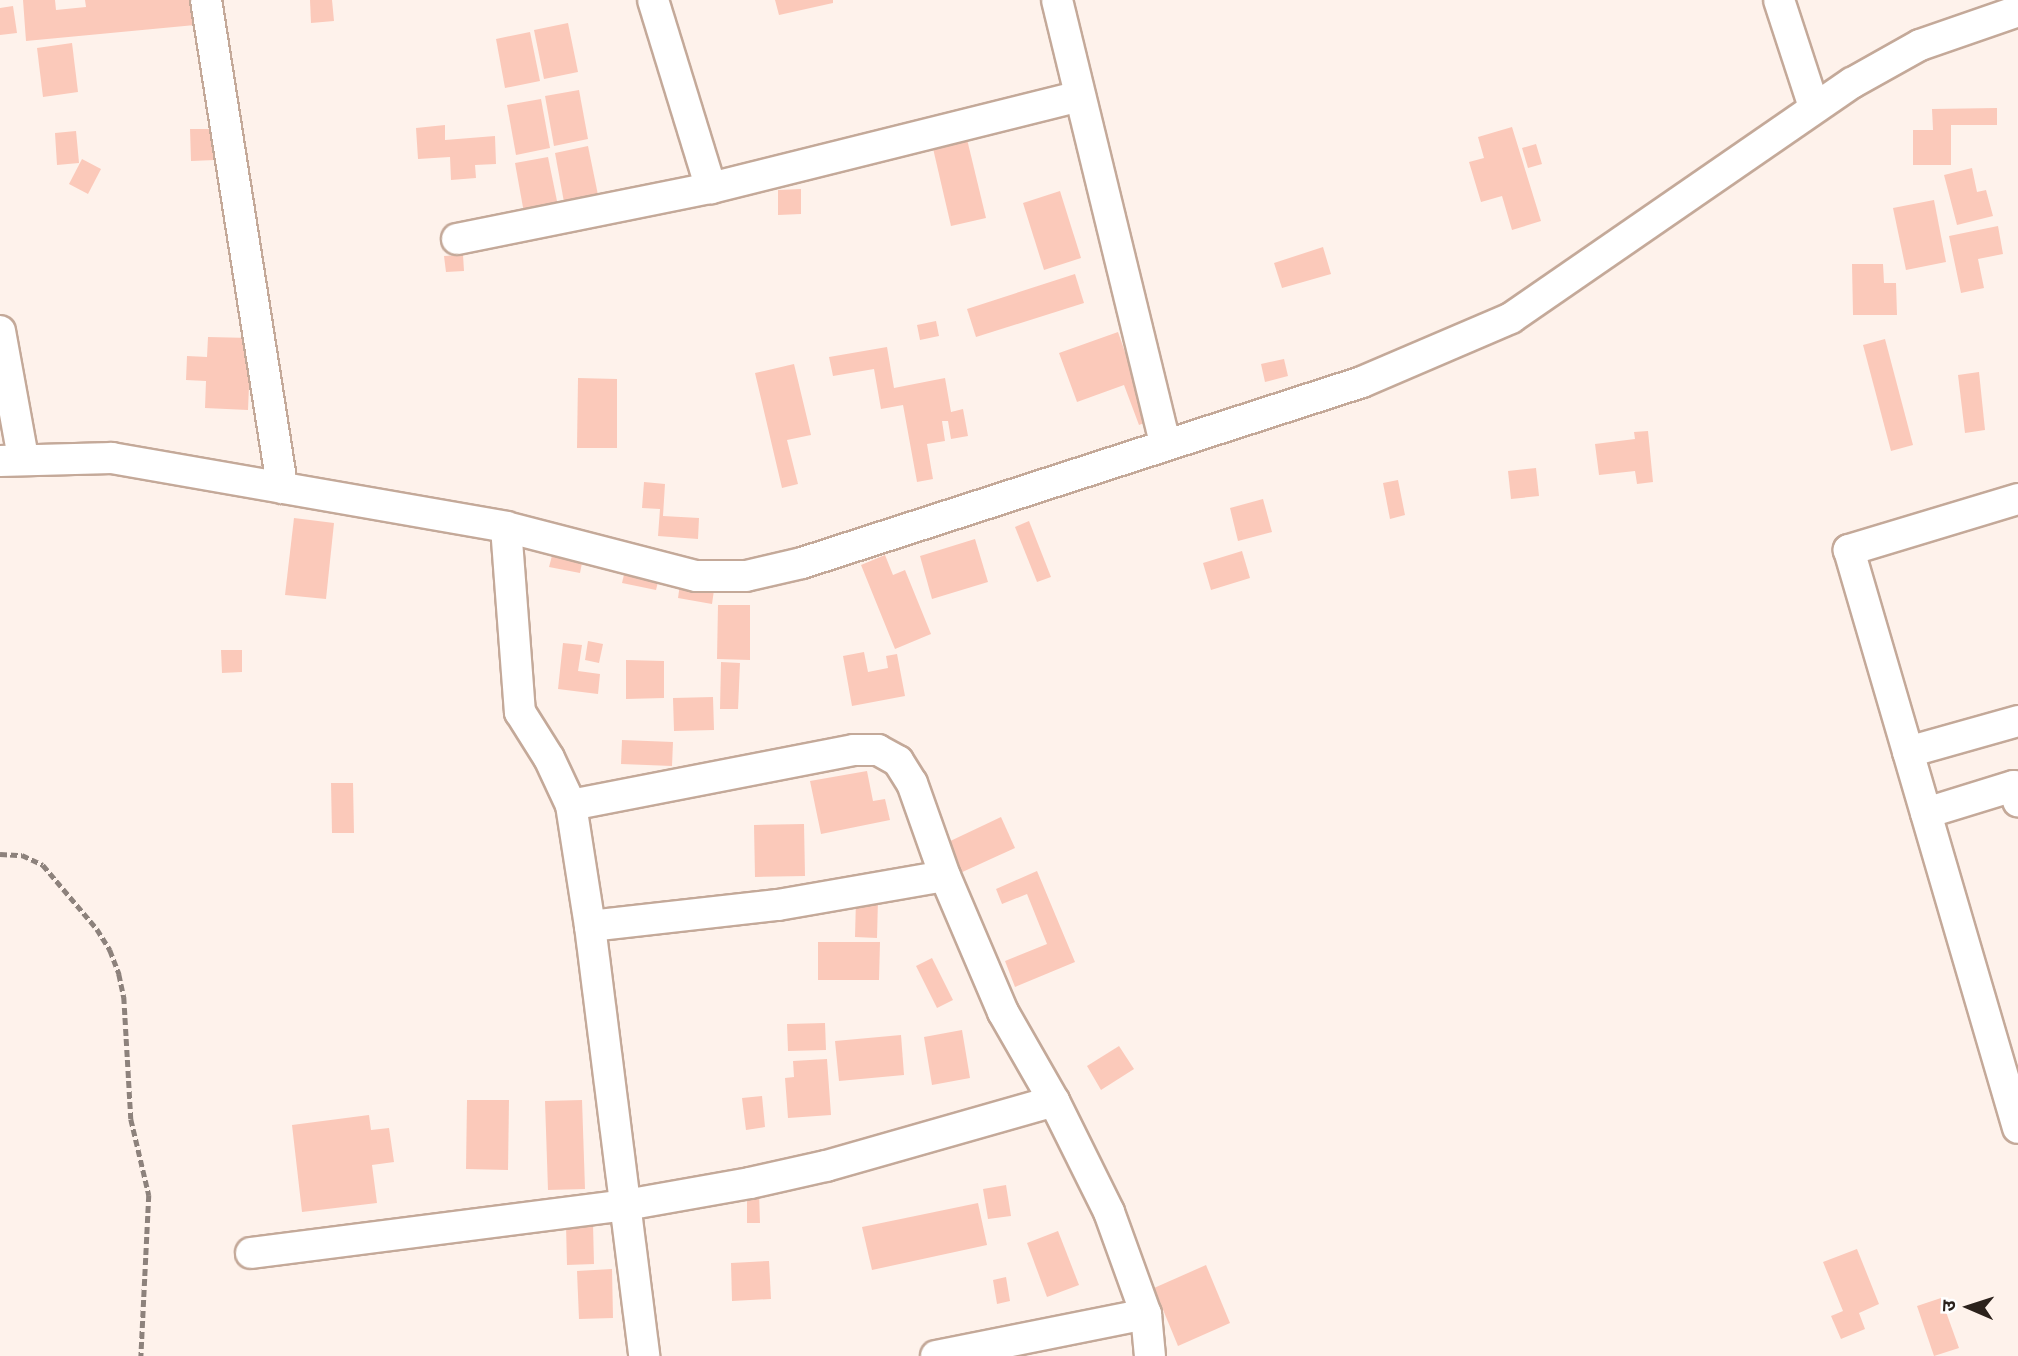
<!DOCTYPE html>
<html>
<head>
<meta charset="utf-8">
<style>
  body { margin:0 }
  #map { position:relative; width:2018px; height:1356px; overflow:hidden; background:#fef2eb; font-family:"Titillium Web","Noto Sans Devanagari",sans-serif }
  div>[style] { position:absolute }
  .building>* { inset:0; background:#fbc9ba }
  .path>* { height:4.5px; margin-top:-2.25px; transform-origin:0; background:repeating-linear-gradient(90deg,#8d827c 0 7px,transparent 0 10.5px) }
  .roads { filter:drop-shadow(2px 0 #c4a999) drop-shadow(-2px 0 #c4a999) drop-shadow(0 2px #c4a999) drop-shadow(0 -2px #c4a999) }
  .minor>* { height:30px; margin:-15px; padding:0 15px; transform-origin:15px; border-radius:15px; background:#fff }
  span { translate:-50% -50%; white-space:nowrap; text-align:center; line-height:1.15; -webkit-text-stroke:6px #fff; paint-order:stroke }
  .north { position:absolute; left:1934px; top:1272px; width:70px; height:70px; -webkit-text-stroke:5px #fff; paint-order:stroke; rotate:273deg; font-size:19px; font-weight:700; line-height:28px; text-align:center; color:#2c221c }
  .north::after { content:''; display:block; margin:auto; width:24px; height:32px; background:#2c221c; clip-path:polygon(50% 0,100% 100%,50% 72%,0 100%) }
</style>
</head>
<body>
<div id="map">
  <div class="building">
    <div style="clip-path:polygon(23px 0,55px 0,56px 10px,86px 7px,85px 0,192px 0,195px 25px,26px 41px)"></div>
    <div style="clip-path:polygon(310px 0,332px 0,334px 21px,311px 23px)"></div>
    <div style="clip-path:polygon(775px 0,833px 0,833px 3px,779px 15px)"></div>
    <div style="clip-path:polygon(13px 6px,17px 33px,0 35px,0 8px)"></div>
    <div style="clip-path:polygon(568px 23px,578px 72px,544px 79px,534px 30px)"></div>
    <div style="clip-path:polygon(530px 32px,540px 81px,505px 88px,496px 39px)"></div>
    <div style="clip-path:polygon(72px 43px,78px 92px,43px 97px,37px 48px)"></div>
    <div style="clip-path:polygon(579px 90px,588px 139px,554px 146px,545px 96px)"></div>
    <div style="clip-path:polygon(541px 99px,550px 148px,516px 155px,507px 105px)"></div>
    <div style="clip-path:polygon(1997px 108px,1997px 125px,1951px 125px,1951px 165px,1913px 165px,1913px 130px,1933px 130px,1932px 109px)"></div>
    <div style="clip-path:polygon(445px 125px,445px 140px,495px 136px,496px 164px,475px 165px,476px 178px,451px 180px,450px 157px,418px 159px,416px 128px)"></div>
    <div style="clip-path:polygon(1512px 127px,1541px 221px,1512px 230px,1502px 196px,1481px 202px,1469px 162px,1484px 158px,1478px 137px)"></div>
    <div style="clip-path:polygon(190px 129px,214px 129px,215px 160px,191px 161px)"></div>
    <div style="clip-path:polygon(76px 131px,79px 163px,57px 165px,55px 133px)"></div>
    <div style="clip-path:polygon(966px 135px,986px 218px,951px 226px,932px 144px)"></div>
    <div style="clip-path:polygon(1536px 144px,1542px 164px,1528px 168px,1522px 148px)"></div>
    <div style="clip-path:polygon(588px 146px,598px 195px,564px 202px,555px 153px)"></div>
    <div style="clip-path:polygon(548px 157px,558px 206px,524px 213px,515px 163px)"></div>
    <div style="clip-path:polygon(82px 159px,101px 169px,88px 194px,69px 184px)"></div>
    <div style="clip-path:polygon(1972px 168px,1977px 192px,1986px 190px,1993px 216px,1957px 225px,1944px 175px)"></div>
    <div style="clip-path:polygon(801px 189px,801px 214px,778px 215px,778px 190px)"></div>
    <div style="clip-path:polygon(1060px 191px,1081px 258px,1044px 270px,1023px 203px)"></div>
    <div style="clip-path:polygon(1934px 200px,1946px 262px,1906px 270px,1893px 208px)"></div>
    <div style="clip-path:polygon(1998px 226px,2003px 254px,1978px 259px,1984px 288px,1961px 293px,1949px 236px)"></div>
    <div style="clip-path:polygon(1323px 247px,1331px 274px,1282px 288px,1274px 263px)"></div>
    <div style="clip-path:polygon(463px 255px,464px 271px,446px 272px,444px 256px)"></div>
    <div style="clip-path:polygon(1852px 264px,1883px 264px,1884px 283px,1896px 283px,1897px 315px,1853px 315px)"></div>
    <div style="clip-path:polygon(1075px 274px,1084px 303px,976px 337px,967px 309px)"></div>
    <div style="clip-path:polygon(936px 321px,939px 336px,920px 340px,917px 325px)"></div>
    <div style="clip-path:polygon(1118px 332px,1149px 421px,1139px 425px,1124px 385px,1077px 402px,1059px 353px)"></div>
    <div style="clip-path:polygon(208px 337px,251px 338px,248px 410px,205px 408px,206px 381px,186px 380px,187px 356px,207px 357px)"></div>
    <div style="clip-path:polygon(1885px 339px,1913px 445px,1891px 451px,1863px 345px)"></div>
    <div style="clip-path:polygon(887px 347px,894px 388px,945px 378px,951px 412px,963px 409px,968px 436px,951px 439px,948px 421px,942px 421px,945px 441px,927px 444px,933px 479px,917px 482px,903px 405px,881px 409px,874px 369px,833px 376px,829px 357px)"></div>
    <div style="clip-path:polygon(1284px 359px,1288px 376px,1265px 382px,1261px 364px)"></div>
    <div style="clip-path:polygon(794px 364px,811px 435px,787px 440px,798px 484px,782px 488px,755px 373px)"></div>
    <div style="clip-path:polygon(1979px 372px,1985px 430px,1965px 433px,1958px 375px)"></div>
    <div style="clip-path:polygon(578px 378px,617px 379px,617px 448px,577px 448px)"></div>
    <div style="clip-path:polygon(1648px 431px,1653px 482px,1637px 484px,1635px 471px,1599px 475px,1595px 444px,1635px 439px,1634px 432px)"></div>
    <div style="clip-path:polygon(1536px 468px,1539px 496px,1511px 499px,1508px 471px)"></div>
    <div style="clip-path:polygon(1398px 480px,1405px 515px,1390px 519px,1383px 483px)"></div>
    <div style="clip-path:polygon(644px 482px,665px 484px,663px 516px,699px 518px,698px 539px,658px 536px,660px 509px,642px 508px)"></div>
    <div style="clip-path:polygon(1263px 499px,1272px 532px,1238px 541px,1230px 508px)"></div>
    <div style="clip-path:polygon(294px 518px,334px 523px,326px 599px,285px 595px)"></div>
    <div style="clip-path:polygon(1029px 521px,1051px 577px,1037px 582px,1015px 527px)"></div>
    <div style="clip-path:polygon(975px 539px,988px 582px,932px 599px,920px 556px)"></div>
    <div style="clip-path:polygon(1242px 551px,1250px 578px,1211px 590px,1203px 563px)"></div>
    <div style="clip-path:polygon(553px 552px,583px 558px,580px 573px,549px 567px)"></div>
    <div style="clip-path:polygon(885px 555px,893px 575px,905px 570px,931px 634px,895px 649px,861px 565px)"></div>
    <div style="clip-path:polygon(626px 566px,660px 574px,656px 590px,622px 583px)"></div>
    <div style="clip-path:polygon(680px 584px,714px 590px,712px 604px,678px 598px)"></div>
    <div style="clip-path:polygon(718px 605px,750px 605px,750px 660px,717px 659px)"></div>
    <div style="clip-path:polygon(588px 641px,603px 644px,599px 663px,585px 660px)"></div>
    <div style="clip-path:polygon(563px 643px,582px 645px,578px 671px,600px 674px,598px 694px,558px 689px)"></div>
    <div style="clip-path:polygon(221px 650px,242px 650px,242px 672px,222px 673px)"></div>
    <div style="clip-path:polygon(864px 652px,868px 672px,888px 668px,886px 656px,897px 654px,905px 696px,852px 706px,843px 656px)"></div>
    <div style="clip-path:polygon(626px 660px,664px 661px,664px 698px,626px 699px)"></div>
    <div style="clip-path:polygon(721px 662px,740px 663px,738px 709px,720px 709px)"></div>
    <div style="clip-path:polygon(713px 697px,714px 730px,674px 731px,673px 698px)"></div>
    <div style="clip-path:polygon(622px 740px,673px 742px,672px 766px,621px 764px)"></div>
    <div style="clip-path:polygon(867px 771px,873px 801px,885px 799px,890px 820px,821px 834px,810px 781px)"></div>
    <div style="clip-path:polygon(331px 783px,353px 783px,354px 833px,332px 833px)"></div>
    <div style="clip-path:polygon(1001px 817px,1015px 848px,958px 874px,944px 844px)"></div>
    <div style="clip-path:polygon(804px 824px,805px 876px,755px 877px,754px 825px)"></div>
    <div style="clip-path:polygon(1037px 871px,1075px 962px,1015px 987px,1005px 961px,1047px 944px,1027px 894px,1002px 904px,996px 889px)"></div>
    <div style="clip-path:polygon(856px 899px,878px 899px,877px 938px,855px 937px)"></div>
    <div style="clip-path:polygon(818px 942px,880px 942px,879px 980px,818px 980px)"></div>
    <div style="clip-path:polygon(932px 958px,953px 1000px,937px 1008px,916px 966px)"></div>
    <div style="clip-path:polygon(825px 1023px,826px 1050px,788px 1051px,787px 1024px)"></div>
    <div style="clip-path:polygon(962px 1030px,970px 1078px,932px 1085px,924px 1037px)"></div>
    <div style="clip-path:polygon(901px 1035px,904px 1075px,839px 1081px,835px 1041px)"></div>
    <div style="clip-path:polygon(1119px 1046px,1134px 1069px,1101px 1090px,1087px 1066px)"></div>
    <div style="clip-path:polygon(827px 1059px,831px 1115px,788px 1118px,785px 1078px,794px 1077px,793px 1061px)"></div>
    <div style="clip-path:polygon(762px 1096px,765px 1127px,746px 1130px,742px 1098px)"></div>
    <div style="clip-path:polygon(467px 1100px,509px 1100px,508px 1170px,466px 1169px)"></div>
    <div style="clip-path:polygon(582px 1100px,585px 1189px,548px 1190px,545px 1101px)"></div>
    <div style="clip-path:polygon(369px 1115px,371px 1130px,389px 1128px,394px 1162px,372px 1165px,377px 1203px,302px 1212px,292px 1125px)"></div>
    <div style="clip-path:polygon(1006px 1185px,1011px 1216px,988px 1219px,983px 1189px)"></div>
    <div style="clip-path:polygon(747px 1192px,759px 1192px,760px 1223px,747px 1223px)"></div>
    <div style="clip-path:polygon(978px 1203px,987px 1245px,872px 1270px,862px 1227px)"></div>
    <div style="clip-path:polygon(593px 1224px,594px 1264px,567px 1265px,566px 1225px)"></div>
    <div style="clip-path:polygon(1058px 1231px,1079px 1285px,1047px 1297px,1027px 1243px)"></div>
    <div style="clip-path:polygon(1857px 1249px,1879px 1304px,1859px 1313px,1865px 1329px,1841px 1339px,1831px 1316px,1843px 1311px,1823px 1262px)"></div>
    <div style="clip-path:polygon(769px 1261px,771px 1299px,732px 1301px,731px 1263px)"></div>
    <div style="clip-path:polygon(1206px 1265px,1230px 1323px,1178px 1346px,1154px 1288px)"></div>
    <div style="clip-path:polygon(612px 1269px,613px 1318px,579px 1319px,577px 1271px)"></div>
    <div style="clip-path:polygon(1006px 1277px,1010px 1301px,997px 1304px,993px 1280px)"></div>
    <div style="clip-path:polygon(1941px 1298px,1959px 1348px,1934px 1356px,1917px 1306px)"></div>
  </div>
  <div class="path">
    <div style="left:0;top:854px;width:22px;rotate:3deg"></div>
    <div style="left:22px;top:855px;width:23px;rotate:25deg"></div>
    <div style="left:43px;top:865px;width:84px;rotate:49.8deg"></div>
    <div style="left:97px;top:929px;width:25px;rotate:58deg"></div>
    <div style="left:110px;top:950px;width:26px;rotate:69deg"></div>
    <div style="left:119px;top:974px;width:24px;rotate:78deg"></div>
    <div style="left:124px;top:997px;width:122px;rotate:86.7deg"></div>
    <div style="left:131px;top:1119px;width:78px;rotate:76.7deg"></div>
    <div style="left:149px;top:1195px;width:161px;rotate:92.8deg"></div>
  </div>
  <div class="roads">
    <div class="minor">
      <div style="left:206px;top:0;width:494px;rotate:81.1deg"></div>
      <div style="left:653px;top:0;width:197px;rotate:72.9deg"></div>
      <div style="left:1057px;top:0;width:457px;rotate:76.3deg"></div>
      <div style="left:1779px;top:0;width:113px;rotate:71.9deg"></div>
      <div style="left:457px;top:239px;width:259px;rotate:-11.4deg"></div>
      <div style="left:711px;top:188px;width:380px;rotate:-14deg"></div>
      <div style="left:0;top:331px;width:129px;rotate:79.7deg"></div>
      <div style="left:0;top:461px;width:112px;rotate:-1.5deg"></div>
      <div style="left:112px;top:458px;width:400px;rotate:9.9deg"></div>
      <div style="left:506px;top:527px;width:196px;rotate:14.5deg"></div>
      <div style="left:696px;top:576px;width:50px"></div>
      <div style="left:746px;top:576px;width:57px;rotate:-13.1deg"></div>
      <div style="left:802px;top:563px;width:589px;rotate:-17.91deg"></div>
      <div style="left:1362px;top:382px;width:162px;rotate:-23.2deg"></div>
      <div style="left:1511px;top:318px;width:414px;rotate:-34.6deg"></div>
      <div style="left:1852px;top:83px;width:78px;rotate:-29.2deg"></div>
      <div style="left:1920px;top:45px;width:104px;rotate:-19.1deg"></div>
      <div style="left:2018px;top:499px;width:177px;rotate:163.2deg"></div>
      <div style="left:1849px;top:550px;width:602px;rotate:73.7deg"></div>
      <div style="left:506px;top:527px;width:186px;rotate:85.7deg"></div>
      <div style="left:520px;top:712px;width:54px;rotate:57.8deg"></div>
      <div style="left:549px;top:758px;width:52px;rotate:64.9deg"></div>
      <div style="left:571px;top:805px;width:122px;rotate:81.1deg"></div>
      <div style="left:590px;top:926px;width:433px;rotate:82.8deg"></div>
      <div style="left:1908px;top:752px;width:114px;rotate:-15.7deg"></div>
      <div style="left:571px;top:805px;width:288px;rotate:-11deg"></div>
      <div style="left:854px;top:750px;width:24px"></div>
      <div style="left:878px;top:750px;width:23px;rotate:29deg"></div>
      <div style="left:898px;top:761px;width:26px;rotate:58deg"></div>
      <div style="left:912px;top:783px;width:99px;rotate:70.5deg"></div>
      <div style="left:945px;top:876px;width:148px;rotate:66.9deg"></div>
      <div style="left:1003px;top:1012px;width:103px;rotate:60.2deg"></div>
      <div style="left:1054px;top:1101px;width:124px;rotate:63.6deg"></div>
      <div style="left:1109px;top:1212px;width:109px;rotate:70.1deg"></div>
      <div style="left:1146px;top:1314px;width:42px;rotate:84.6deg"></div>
      <div style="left:1926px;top:813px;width:92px;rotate:-17.1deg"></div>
      <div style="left:2014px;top:786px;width:16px;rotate:75deg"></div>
      <div style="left:590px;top:926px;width:189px;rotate:-6.4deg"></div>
      <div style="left:778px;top:905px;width:169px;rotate:-9.9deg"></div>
      <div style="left:251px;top:1253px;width:378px;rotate:-7.3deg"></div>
      <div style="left:626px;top:1205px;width:126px;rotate:-10.1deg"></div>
      <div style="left:750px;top:1183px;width:78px;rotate:-12.6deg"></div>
      <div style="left:826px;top:1166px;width:237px;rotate:-15.9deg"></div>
      <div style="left:936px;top:1356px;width:214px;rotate:-11.3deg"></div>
    </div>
  </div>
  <div class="north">उ</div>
</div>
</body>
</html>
